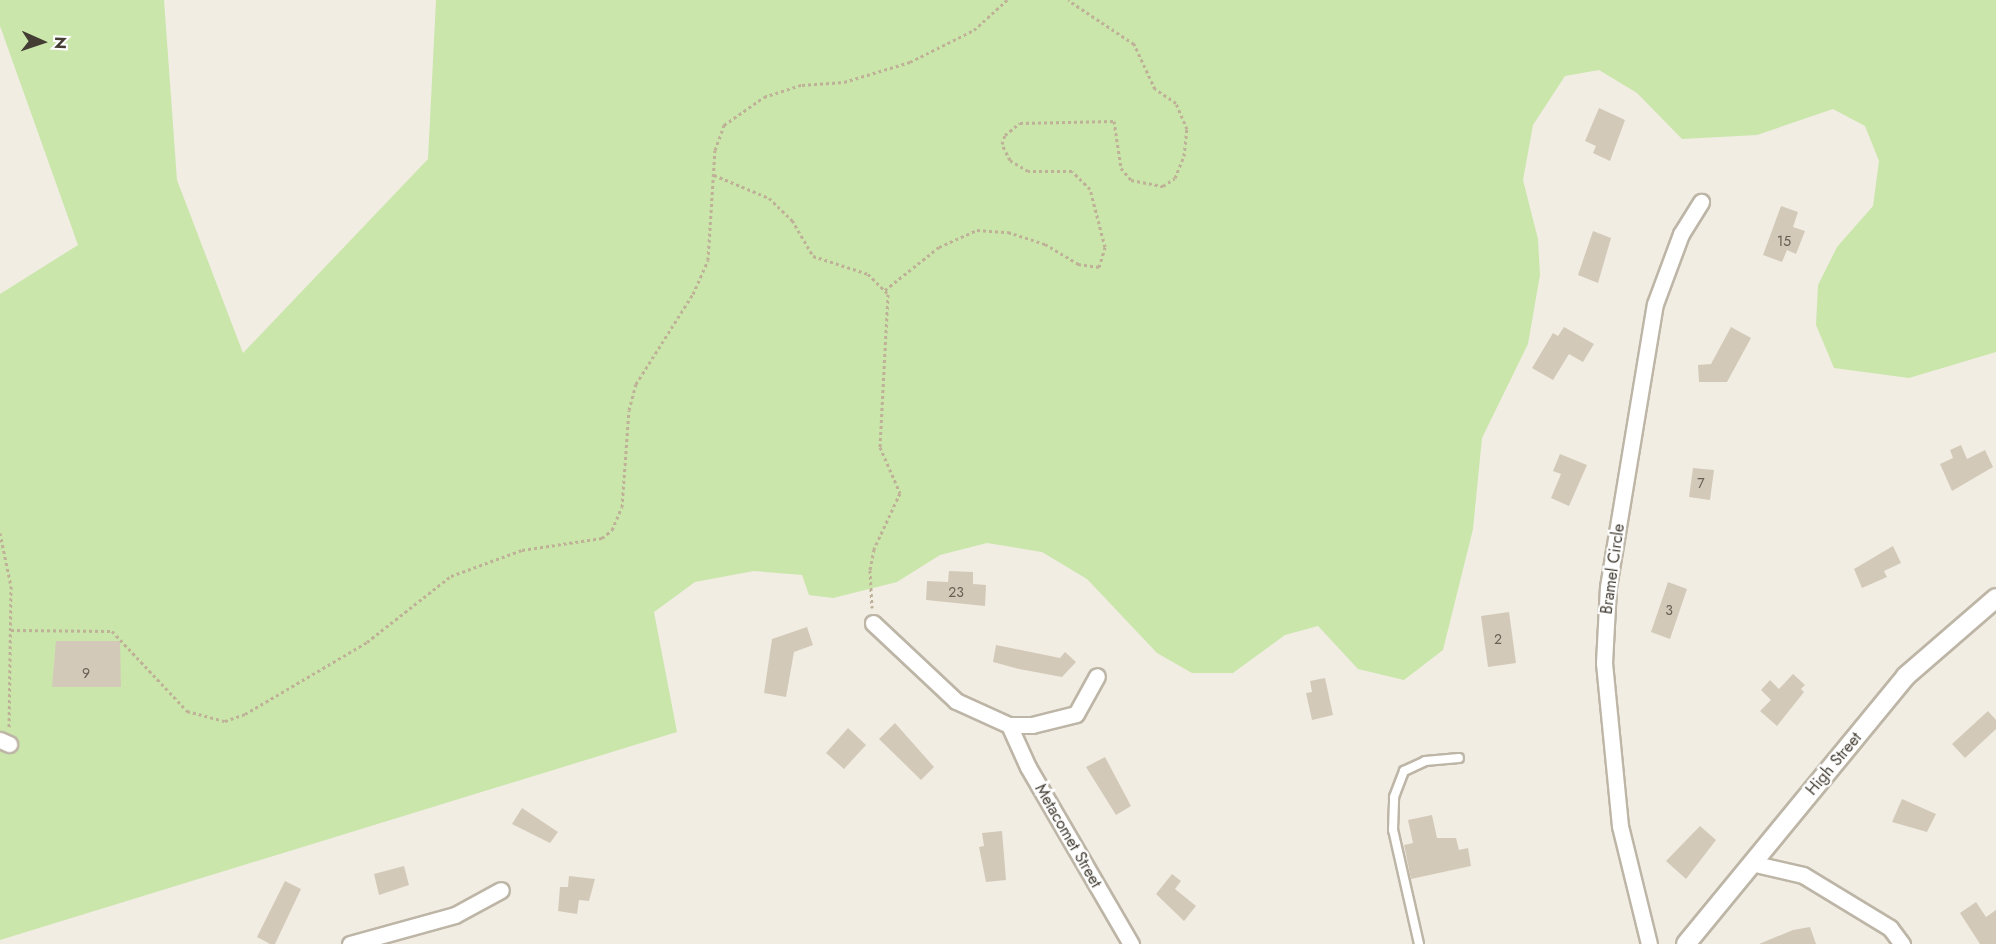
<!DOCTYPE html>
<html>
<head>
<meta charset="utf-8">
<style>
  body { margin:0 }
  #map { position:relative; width:1996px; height:944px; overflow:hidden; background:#f1ede3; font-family:Jost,sans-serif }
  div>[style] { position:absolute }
  .green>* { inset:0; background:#cae6ab }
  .building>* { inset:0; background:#d3c9b8 }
  .path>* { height:3px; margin-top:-1.5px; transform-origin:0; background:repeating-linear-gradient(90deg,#beb197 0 3px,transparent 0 6px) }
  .roads { filter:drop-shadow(2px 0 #bdb5a6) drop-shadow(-2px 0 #bdb5a6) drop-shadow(0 2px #bdb5a6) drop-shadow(0 -2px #bdb5a6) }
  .service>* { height:8px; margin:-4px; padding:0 4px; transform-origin:4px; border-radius:4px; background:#fff }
  .minor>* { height:15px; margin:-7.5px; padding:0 7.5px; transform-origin:7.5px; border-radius:7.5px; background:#fff }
  .tertiary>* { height:18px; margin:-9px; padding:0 9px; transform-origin:9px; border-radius:9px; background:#fff }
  span { translate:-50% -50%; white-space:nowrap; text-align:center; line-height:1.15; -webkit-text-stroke:4.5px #fff; paint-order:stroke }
  .number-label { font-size:14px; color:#676054 }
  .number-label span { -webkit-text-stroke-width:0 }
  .street-label { font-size:16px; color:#433d33 }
  .north { position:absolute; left:12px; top:12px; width:60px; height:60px; -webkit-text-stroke:4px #fff; paint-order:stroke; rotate:93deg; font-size:16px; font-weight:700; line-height:24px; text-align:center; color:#433d33 }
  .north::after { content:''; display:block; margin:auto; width:21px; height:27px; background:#433d33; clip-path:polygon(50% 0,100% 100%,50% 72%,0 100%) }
</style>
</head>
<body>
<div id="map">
  <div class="green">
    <div style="clip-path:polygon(0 0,164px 0,177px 180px,243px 353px,428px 159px,436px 0,1996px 0,1996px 352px,1909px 378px,1834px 368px,1816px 325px,1818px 285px,1837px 247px,1873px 206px,1879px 161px,1865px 126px,1833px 109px,1757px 135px,1682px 139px,1637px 93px,1599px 70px,1565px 76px,1533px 125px,1523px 180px,1538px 239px,1540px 275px,1528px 344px,1482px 438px,1473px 529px,1443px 650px,1404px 680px,1358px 669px,1318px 626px,1285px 635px,1233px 673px,1192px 673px,1157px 653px,1087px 579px,1042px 552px,987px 543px,940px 555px,897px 582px,833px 598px,809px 595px,802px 575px,754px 571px,695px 582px,654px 612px,677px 732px,0 940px,0 294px,78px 245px,0 26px)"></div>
  </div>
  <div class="building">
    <div style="clip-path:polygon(1599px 108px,1625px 120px,1610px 161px,1593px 153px,1596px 146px,1585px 141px)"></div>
    <div style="clip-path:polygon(1781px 206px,1798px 212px,1793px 227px,1805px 231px,1796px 254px,1787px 250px,1782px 262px,1763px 255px)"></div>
    <div style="clip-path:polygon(1593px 231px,1611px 238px,1598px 283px,1578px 275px)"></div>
    <div style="clip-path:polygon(1564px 327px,1594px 344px,1583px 362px,1569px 354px,1553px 380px,1532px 368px,1553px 333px,1558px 336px)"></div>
    <div style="clip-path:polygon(1731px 327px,1751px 338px,1727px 382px,1699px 382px,1698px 365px,1711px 364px)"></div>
    <div style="clip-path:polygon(1961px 445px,1967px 459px,1985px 450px,1993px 467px,1952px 491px,1940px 464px,1953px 458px,1950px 450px)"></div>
    <div style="clip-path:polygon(1560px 454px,1587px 465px,1569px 506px,1551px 498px,1561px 474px,1553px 471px)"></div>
    <div style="clip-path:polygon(1693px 468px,1714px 470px,1710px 500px,1689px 497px)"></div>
    <div style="clip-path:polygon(1893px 546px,1901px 563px,1884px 571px,1887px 577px,1862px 588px,1854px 569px)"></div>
    <div style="clip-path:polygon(949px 571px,973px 572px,973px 584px,986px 585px,985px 606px,926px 600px,927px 581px,948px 582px)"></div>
    <div style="clip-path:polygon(1668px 582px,1687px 589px,1670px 639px,1651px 632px)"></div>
    <div style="clip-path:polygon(1509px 612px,1516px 663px,1488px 667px,1481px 616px)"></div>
    <div style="clip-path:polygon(807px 627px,813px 645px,794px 652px,786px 697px,764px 693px,772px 639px)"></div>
    <div style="clip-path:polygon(56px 641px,120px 641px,121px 687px,52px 687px)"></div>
    <div style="clip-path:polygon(996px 645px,1060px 658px,1065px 652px,1076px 662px,1062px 677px,1019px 669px,993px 662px)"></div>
    <div style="clip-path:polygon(1793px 674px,1805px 685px,1801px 689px,1804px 692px,1777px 726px,1760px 711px,1771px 700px,1761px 690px,1770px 680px,1779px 689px)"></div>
    <div style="clip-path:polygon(1325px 678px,1333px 715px,1312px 720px,1306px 693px,1312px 692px,1310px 681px)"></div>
    <div style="clip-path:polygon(1988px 711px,1996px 720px,1996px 729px,1965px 758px,1952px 744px)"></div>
    <div style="clip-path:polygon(895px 723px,934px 767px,921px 780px,879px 739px)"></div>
    <div style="clip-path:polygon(848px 728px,866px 745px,844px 769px,826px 753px)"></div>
    <div style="clip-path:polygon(1105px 757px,1131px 806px,1116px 815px,1086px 767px)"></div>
    <div style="clip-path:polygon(1902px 799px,1936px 814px,1927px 832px,1892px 822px)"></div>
    <div style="clip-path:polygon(522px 808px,558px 832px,550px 843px,512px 824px)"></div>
    <div style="clip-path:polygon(1432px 815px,1437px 838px,1456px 838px,1459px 850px,1468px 848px,1471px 866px,1411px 879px,1404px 845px,1413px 843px,1408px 820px)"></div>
    <div style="clip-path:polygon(1700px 826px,1716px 840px,1686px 879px,1666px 861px)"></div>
    <div style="clip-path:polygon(1002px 831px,1006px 880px,986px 882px,979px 847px,984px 846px,982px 833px)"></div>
    <div style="clip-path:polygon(404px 866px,409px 885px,379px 895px,374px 874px)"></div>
    <div style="clip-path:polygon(1172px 874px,1181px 881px,1175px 889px,1196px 906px,1184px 921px,1156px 894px)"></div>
    <div style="clip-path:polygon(569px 876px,595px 879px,589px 901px,579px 900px,577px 914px,558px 911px,560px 887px,568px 887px)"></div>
    <div style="clip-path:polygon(285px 881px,301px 889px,275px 944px,270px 944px,257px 937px)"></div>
    <div style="clip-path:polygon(1976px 902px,1986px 917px,1996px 910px,1996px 944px,1980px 944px,1960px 913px)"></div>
    <div style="clip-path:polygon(1810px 927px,1816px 944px,1759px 944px,1793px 930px)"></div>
  </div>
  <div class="path">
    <div style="left:714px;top:175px;width:60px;rotate:22.7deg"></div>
    <div style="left:769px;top:198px;width:32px;rotate:44deg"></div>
    <div style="left:792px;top:220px;width:42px;rotate:59.7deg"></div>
    <div style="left:813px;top:256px;width:58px;rotate:18.1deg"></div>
    <div style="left:868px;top:274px;width:28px;rotate:45deg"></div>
    <div style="left:888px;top:294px;width:153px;rotate:93deg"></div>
    <div style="left:880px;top:447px;width:50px;rotate:66.5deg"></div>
    <div style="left:900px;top:493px;width:62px;rotate:114.9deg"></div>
    <div style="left:874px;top:549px;width:21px;rotate:101deg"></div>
    <div style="left:870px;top:570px;width:38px;rotate:87deg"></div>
    <div style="left:885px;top:290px;width:69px;rotate:-38.5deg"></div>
    <div style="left:939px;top:247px;width:42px;rotate:-24.1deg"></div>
    <div style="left:977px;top:230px;width:31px;rotate:4deg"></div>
    <div style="left:1008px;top:232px;width:39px;rotate:18deg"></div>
    <div style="left:1045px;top:244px;width:39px;rotate:31deg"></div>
    <div style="left:1078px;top:264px;width:21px;rotate:8deg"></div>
    <div style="left:1099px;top:267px;width:21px;rotate:-73deg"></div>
    <div style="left:1105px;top:247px;width:60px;rotate:-104.5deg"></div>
    <div style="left:1090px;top:189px;width:25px;rotate:-135deg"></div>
    <div style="left:1072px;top:171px;width:44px;rotate:180deg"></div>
    <div style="left:1028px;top:171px;width:21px;rotate:-149deg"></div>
    <div style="left:1010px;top:160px;width:18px;rotate:-117deg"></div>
    <div style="left:1002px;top:144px;width:9px;rotate:-72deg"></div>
    <div style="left:1005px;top:135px;width:19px;rotate:-39deg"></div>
    <div style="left:1020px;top:123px;width:94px;rotate:-1.2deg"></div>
    <div style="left:1114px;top:121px;width:48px;rotate:81.5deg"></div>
    <div style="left:1121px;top:168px;width:16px;rotate:50deg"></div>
    <div style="left:1131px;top:180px;width:33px;rotate:11deg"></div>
    <div style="left:1163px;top:186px;width:14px;rotate:-34deg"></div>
    <div style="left:1175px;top:178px;width:24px;rotate:-68deg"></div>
    <div style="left:1184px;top:156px;width:27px;rotate:-84deg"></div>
    <div style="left:1187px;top:129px;width:28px;rotate:-113deg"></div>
    <div style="left:1176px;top:103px;width:25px;rotate:-146deg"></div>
    <div style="left:1155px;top:89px;width:50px;rotate:-115deg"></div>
    <div style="left:1134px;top:44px;width:79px;rotate:-146.3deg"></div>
    <div style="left:0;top:533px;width:54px;rotate:78.3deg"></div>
    <div style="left:11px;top:586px;width:142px;rotate:90.8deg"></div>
    <div style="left:11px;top:630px;width:101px;rotate:0.6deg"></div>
    <div style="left:112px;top:631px;width:110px;rotate:46.8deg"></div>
    <div style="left:187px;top:711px;width:39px;rotate:15deg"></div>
    <div style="left:225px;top:721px;width:21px;rotate:-19deg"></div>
    <div style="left:245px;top:714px;width:142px;rotate:-30.5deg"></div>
    <div style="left:367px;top:642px;width:107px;rotate:-38.2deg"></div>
    <div style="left:451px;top:576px;width:76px;rotate:-20.1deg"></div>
    <div style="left:522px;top:550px;width:81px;rotate:-8.5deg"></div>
    <div style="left:602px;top:538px;width:13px;rotate:-39deg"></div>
    <div style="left:612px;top:530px;width:25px;rotate:-67deg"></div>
    <div style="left:622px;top:507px;width:97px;rotate:-85.9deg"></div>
    <div style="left:629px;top:410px;width:27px;rotate:-75deg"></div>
    <div style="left:636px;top:384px;width:107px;rotate:-57.7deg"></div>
    <div style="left:693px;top:294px;width:37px;rotate:-66deg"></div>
    <div style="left:708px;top:260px;width:110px;rotate:-86.4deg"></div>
    <div style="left:715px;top:150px;width:27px;rotate:-70deg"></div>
    <div style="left:724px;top:125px;width:49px;rotate:-35deg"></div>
    <div style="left:764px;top:97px;width:40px;rotate:-18deg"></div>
    <div style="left:802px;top:85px;width:42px;rotate:-4.1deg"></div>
    <div style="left:844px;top:82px;width:69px;rotate:-16.9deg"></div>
    <div style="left:910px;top:62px;width:72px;rotate:-26.6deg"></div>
    <div style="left:974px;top:30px;width:45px;rotate:-42.3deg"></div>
  </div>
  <div class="roads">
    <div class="service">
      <div style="left:1419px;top:944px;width:117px;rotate:-102.8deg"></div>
      <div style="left:1393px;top:830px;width:33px;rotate:-88deg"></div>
      <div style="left:1394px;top:797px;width:28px;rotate:-69deg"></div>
      <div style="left:1404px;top:771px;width:23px;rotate:-25deg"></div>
      <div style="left:1425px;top:761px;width:34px;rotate:-5deg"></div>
    </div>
    <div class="minor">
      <div style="left:873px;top:623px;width:114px;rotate:43.2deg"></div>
      <div style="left:956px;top:701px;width:58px;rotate:24.4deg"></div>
      <div style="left:1009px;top:725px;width:46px;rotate:65.7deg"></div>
      <div style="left:1028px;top:767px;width:205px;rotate:59.8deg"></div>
      <div style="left:1009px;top:725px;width:23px"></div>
      <div style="left:1032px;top:725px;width:45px;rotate:-14deg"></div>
      <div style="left:1076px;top:714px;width:43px;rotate:-61.1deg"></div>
      <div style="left:0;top:740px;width:10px;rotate:24deg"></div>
      <div style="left:1751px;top:863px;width:53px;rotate:13deg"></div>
      <div style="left:1803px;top:875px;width:102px;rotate:31.3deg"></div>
      <div style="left:1890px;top:928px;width:20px;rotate:53deg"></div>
      <div style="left:350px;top:944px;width:109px;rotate:-15.4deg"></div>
      <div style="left:455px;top:915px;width:52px;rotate:-28.5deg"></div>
      <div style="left:1649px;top:944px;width:122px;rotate:-103.8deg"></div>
      <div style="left:1620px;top:826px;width:164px;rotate:-95.6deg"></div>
      <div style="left:1604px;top:663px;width:76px;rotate:-87deg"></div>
      <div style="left:1608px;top:587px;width:287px;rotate:-80.6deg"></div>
      <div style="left:1655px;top:304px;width:75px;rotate:-69.6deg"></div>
      <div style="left:1681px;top:234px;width:38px;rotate:-58deg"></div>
    </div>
    <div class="tertiary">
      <div style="left:1686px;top:944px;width:347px;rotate:-50.6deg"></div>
      <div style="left:1906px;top:676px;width:119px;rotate:-40.9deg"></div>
    </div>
  </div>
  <div class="number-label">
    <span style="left:1784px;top:241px">15</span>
    <span style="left:1701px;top:483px">7</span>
    <span style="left:956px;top:592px">23</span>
    <span style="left:1669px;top:610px">3</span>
    <span style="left:1498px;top:639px">2</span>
    <span style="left:86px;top:673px">9</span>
  </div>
  <div class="street-label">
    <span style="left:1613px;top:569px;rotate:-82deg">Bramel Circle</span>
    <span style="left:1834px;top:764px;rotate:-50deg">High Street</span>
    <span style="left:1068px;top:836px;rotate:60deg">Metacomet Street</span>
  </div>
  <div class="north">N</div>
</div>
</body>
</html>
